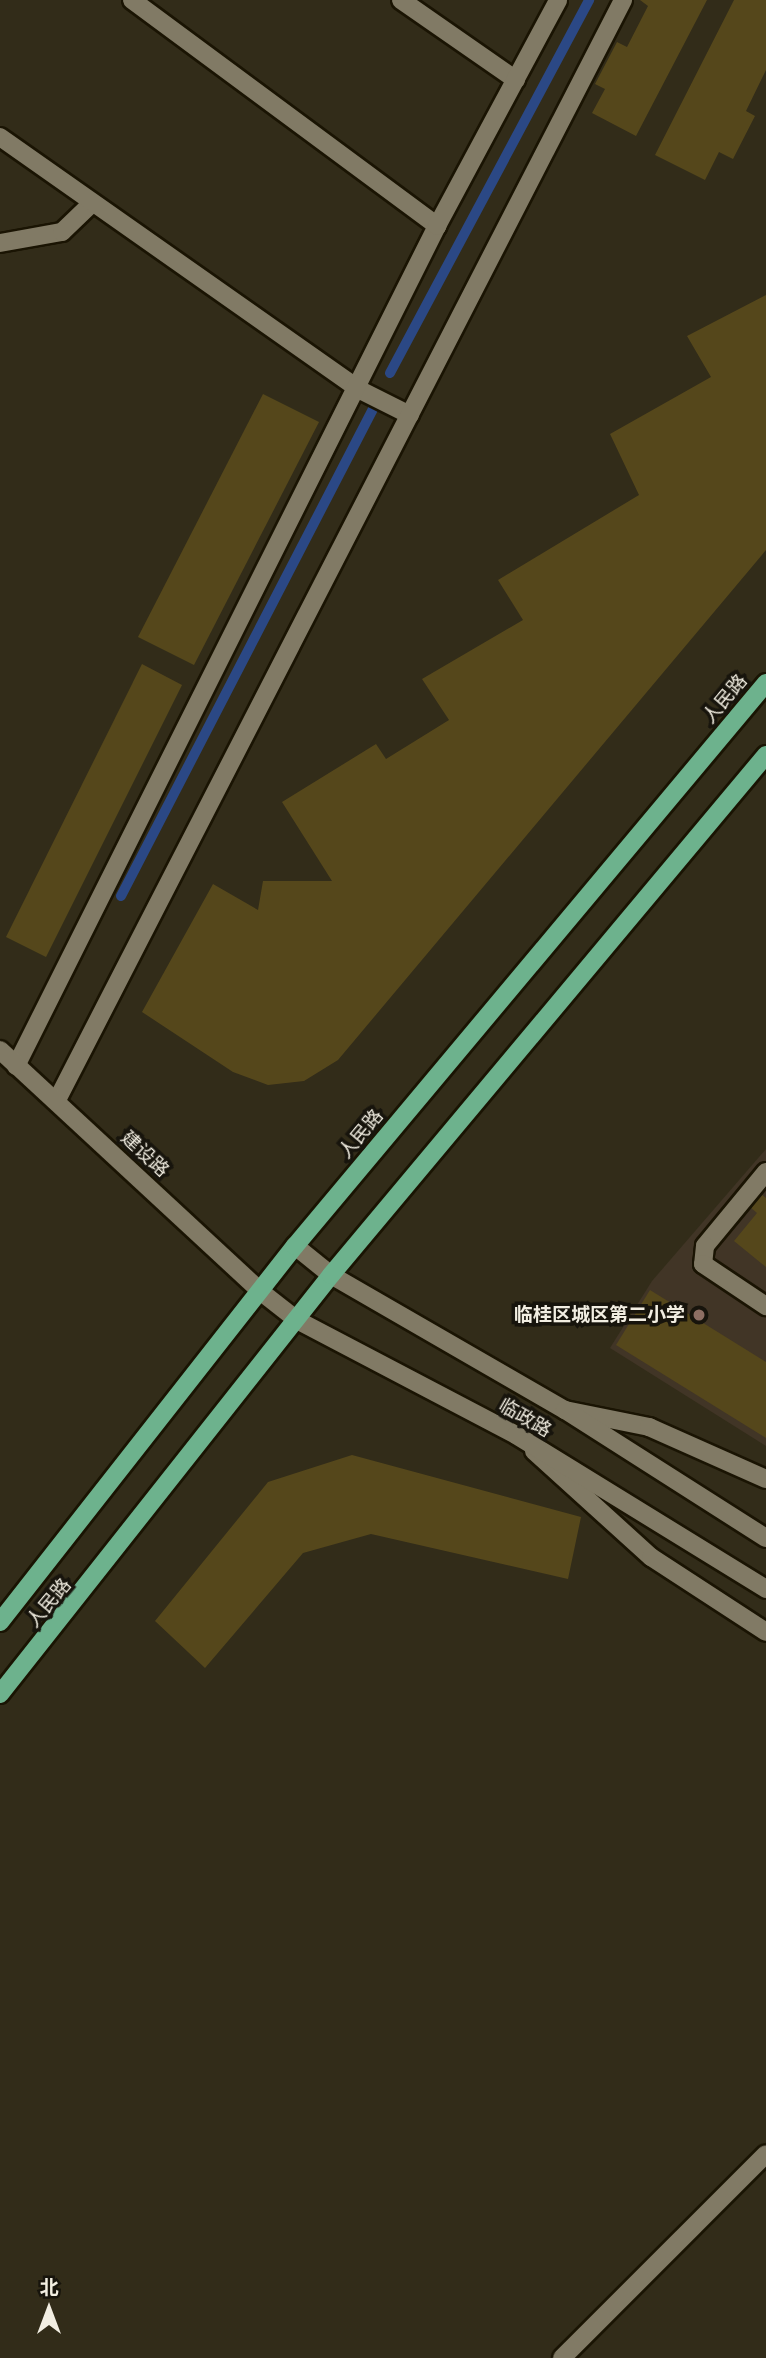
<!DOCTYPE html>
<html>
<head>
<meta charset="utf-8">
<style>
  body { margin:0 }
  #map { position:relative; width:766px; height:2358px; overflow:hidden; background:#322c19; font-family:Arial,"Noto Sans SC",sans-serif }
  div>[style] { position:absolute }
  .education>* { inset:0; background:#413526 }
  .stream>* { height:10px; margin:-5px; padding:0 5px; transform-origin:5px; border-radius:5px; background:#2b4885 }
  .building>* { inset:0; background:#55471b }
  .roads { filter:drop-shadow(2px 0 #1a1403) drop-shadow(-2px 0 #1a1403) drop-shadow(0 2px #1a1403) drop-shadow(0 -2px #1a1403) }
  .service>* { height:18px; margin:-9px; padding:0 9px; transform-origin:9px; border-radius:9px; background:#817a65 }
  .minor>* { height:18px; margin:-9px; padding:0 9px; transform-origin:9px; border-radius:9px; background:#817a65 }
  .tertiary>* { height:18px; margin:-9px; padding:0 9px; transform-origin:9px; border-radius:9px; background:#817a65 }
  .secondary>* { height:18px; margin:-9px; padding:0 9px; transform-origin:9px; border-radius:9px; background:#817a65 }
  .primary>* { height:18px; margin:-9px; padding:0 9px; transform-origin:9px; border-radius:9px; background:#6db28d }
  .dots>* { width:19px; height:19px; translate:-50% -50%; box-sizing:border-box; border:4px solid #17140c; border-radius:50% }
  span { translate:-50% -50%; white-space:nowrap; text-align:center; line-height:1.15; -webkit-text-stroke:7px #17140c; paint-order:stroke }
  .street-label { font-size:19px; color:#f2eee2 }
  .poi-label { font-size:19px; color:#f2eee2; font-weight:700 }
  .right { translate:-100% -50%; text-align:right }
  .north { position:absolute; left:14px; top:2274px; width:70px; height:70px; -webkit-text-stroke:5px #17140c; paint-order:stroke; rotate:0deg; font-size:19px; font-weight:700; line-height:28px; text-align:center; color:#f2eee2 }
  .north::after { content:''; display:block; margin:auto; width:24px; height:32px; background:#f2eee2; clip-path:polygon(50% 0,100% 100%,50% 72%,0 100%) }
</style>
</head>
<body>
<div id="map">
  <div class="education">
    <div style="clip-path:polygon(766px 1149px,766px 1446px,610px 1348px,652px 1281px)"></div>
  </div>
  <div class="stream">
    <div style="left:390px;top:373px;width:423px;rotate:-61.9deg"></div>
    <div style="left:121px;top:896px;width:551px;rotate:-62.64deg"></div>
  </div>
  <div class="building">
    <div style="clip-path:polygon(640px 0,707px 0,636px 136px,592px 113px,605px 89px,595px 84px,617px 42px,627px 47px,648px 6px)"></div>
    <div style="clip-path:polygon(734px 0,766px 0,766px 70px,746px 111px,755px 116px,733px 159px,719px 152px,705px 180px,655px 155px)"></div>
    <div style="clip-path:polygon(766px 295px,766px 550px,338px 1060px,304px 1081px,268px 1085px,233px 1072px,142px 1012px,213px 884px,258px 910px,263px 881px,332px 881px,282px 802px,376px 744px,386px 759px,449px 720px,422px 679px,523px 620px,498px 580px,639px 495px,610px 434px,711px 377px,687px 336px)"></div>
    <div style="clip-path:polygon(263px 394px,319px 422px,194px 665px,138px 637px)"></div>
    <div style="clip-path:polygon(142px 664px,182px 685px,46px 957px,6px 937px)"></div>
    <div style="clip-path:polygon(761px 1194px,766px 1198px,766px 1267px,734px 1241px,757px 1213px,750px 1207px)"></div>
    <div style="clip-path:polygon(650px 1290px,766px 1362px,766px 1438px,616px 1345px)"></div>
    <div style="clip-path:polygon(352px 1455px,581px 1517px,568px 1579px,371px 1534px,303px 1553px,205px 1668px,155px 1621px,268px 1482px)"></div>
  </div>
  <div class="roads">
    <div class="service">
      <div style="left:132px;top:0;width:380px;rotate:36.5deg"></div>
      <div style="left:401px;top:0;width:140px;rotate:34.8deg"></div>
      <div style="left:0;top:243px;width:63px;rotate:-10.1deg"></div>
      <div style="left:62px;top:232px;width:39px;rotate:-44deg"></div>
      <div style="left:766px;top:1172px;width:96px;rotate:129.5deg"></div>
      <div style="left:705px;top:1246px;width:18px;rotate:96deg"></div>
      <div style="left:703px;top:1264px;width:76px;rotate:33.7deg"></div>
      <div style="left:565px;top:1410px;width:86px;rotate:11.4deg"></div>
      <div style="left:649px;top:1427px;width:128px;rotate:24deg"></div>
      <div style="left:534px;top:1451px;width:158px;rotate:42.2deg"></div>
      <div style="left:651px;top:1557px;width:137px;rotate:33.1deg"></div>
    </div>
    <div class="minor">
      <div style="left:0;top:137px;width:438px;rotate:35.1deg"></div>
      <div style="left:358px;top:389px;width:58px;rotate:26.6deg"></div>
      <div style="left:16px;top:1066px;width:940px;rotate:-63.38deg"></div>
      <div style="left:437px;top:226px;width:256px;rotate:-61.8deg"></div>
      <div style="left:57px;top:1100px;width:1237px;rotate:-62.77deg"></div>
      <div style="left:562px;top:2358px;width:288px;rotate:-45deg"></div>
    </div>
    <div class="tertiary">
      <div style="left:0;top:1050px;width:355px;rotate:42.8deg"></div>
    </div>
    <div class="secondary">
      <div style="left:295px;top:1246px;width:46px;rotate:38.9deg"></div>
      <div style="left:331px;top:1275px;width:270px;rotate:30deg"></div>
      <div style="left:565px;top:1410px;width:238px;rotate:32.5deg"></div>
      <div style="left:260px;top:1291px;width:47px;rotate:38.1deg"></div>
      <div style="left:297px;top:1320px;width:247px;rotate:27.7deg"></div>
      <div style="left:516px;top:1435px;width:294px;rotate:31.6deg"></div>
    </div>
    <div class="primary">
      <div style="left:0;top:1622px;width:478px;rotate:-51.9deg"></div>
      <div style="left:295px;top:1246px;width:734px;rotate:-50.08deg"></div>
      <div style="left:0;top:1694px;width:534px;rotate:-51.69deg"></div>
      <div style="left:331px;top:1275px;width:678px;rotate:-50.09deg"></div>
    </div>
  </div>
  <div class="dots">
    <div style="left:699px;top:1315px;background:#8d6e63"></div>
  </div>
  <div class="street-label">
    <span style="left:725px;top:699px;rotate:-50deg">人民路</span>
    <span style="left:361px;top:1134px;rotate:-50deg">人民路</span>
    <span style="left:145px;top:1154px;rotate:43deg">建设路</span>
    <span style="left:525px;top:1418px;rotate:30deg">临政路</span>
    <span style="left:49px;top:1603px;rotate:-50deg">人民路</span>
  </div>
  <div class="poi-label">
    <span class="right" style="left:685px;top:1315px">临桂区城区第二小学</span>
  </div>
  <div class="north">北</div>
</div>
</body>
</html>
